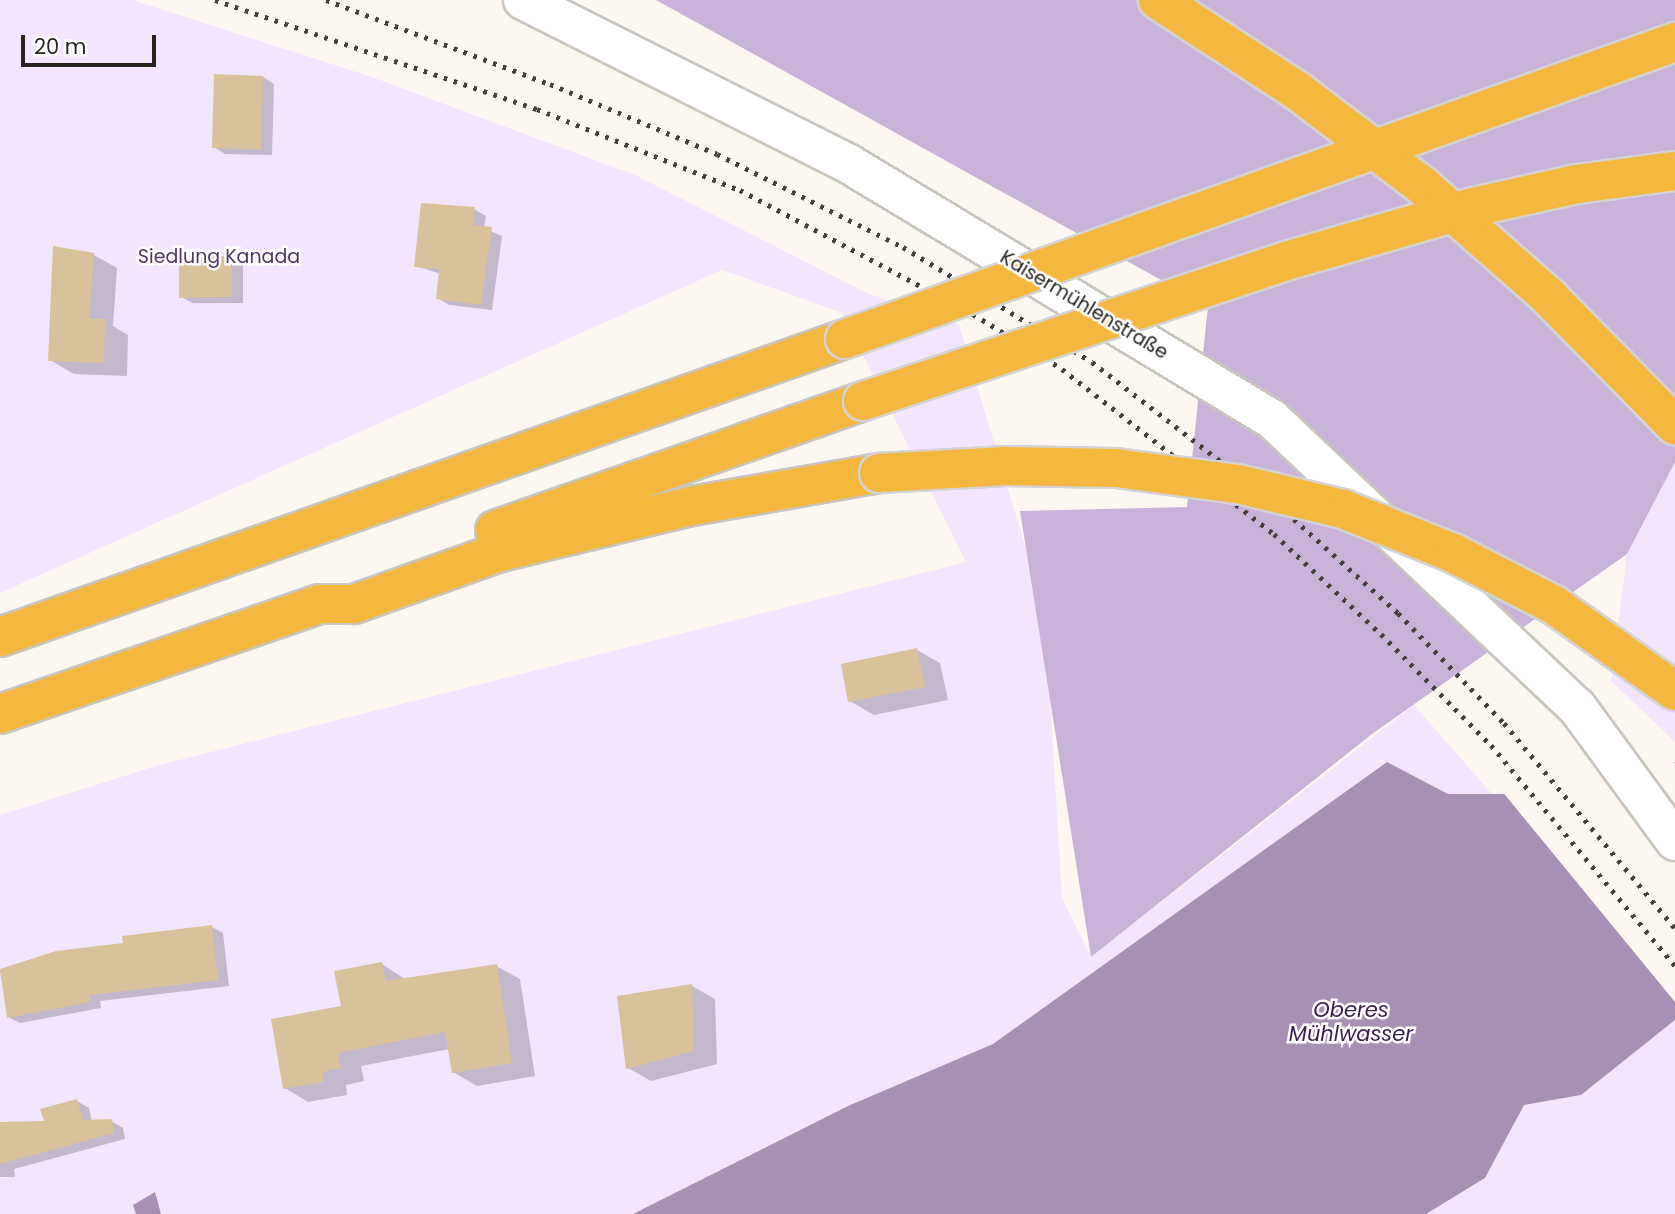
<!DOCTYPE html>
<html>
<head>
<meta charset="utf-8">
<style>
  body { margin:0 }
  #map { position:relative; width:1675px; height:1214px; overflow:hidden; background:#fcf8f1; font-family:Poppins,sans-serif }
  div>[style] { position:absolute }
  .green>* { inset:0; background:#f3e5fe }
  .forest>* { inset:0; background:#c8b2da }
  .water>* { inset:0; background:#a690b6 }
  .pier>* { inset:0; background:#fcf8f1 }
  .shadow>* { inset:0; background:#0003 }
  .building>* { inset:0; background:#d9c199 }
  .roads { filter:drop-shadow(2px 0 #c8c4be) drop-shadow(-2px 0 #c8c4be) drop-shadow(0 2px #c8c4be) drop-shadow(0 -2px #c8c4be) }
  .minor>* { height:38px; margin:-19px; padding:0 19px; transform-origin:19px; border-radius:19px; background:#fff }
  .motorway>* { height:38px; margin:-19px; padding:0 19px; transform-origin:19px; border-radius:19px; background:#f4b73e }
  .rail>* { height:5px; margin-top:-2.5px; transform-origin:0; background:repeating-linear-gradient(90deg,#43413e 0 3.5px,transparent 0 10.5px) }
  .bridges { filter:drop-shadow(2px 0 #d4d3d3) drop-shadow(-2px 0 #d4d3d3) drop-shadow(0 2px #d4d3d3) drop-shadow(0 -2px #d4d3d3) }
  .motorway-bridge>* { height:38px; margin:-19px; padding:0 19px; transform-origin:19px; border-radius:19px; background:#f4b73e }
  span { translate:-50% -50%; white-space:nowrap; text-align:center; line-height:1.15; -webkit-text-stroke:5px #fff; paint-order:stroke }
  .park-label { font-size:19px; color:#513366 }
  .street-label { font-size:19px; color:#262522 }
  .water-label { font-size:21px; color:#3b1d4e; font-style:italic }
  .scale { position:absolute; left:21px; top:35px; width:135px; height:32px; box-sizing:border-box; border:4px solid #262522; border-top:0; padding-left:9px; font-size:21px; line-height:24px; white-space:nowrap; color:#262522; -webkit-text-stroke:5px #fff; paint-order:stroke }
</style>
</head>
<body>
<div id="map">
  <div class="green">
    <div style="clip-path:polygon(0 0,133px 0,372px 77px,635px 175px,867px 293px,959px 325px,1045px 613px,1062px 898px,1091px 957px,1414px 705px,1492px 794px,1448px 794px,1387px 762px,993px 1044px,848px 1106px,633px 1214px,161px 1214px,155px 1193px,134px 1204px,136px 1214px,0 1214px,0 815px,159px 765px,966px 562px,842px 313px,722px 270px,0 593px)"></div>
    <div style="clip-path:polygon(1675px 462px,1675px 742px,1611px 681px,1627px 554px)"></div>
    <div style="clip-path:polygon(1675px 1020px,1675px 1214px,1426px 1214px,1485px 1178px,1524px 1105px,1581px 1095px)"></div>
  </div>
  <div class="forest">
    <div style="clip-path:polygon(656px 0,1675px 0,1675px 462px,1627px 554px,1372px 734px,1091px 957px,1020px 511px,1187px 507px,1208px 306px)"></div>
  </div>
  <div class="water">
    <div style="clip-path:polygon(1387px 762px,1448px 794px,1492px 794px,1639px 793px,1675px 762px,1675px 1020px,1581px 1095px,1524px 1105px,1485px 1178px,1426px 1214px,633px 1214px,848px 1106px,993px 1044px)"></div>
    <div style="clip-path:polygon(155px 1192px,161px 1214px,136px 1214px,133px 1205px)"></div>
  </div>
  <div class="pier">
    <div style="clip-path:polygon(1672px 760px,1675px 764px,1675px 1002px,1501px 790px,1638px 789px)"></div>
  </div>
  <div class="shadow">
    <div style="clip-path:polygon(263px 77px,274px 84px,272px 155px,225px 154px,214px 147px)"></div>
    <div style="clip-path:polygon(474px 209px,486px 216px,484px 228px,502px 236px,492px 310px,449px 305px,438px 298px,441px 274px,416px 266px)"></div>
    <div style="clip-path:polygon(94px 255px,117px 268px,113px 326px,128px 335px,127px 376px,74px 374px,50px 360px)"></div>
    <div style="clip-path:polygon(231px 258px,243px 265px,243px 303px,193px 303px,181px 297px)"></div>
    <div style="clip-path:polygon(917px 650px,940px 663px,948px 700px,874px 715px,850px 701px)"></div>
    <div style="clip-path:polygon(212px 927px,223px 933px,229px 986px,100px 1001px,101px 1008px,20px 1023px,8px 1017px,0 970px,56px 953px,125px 945px)"></div>
    <div style="clip-path:polygon(382px 964px,406px 980px,496px 966px,520px 979px,535px 1076px,477px 1086px,453px 1072px,449px 1049px,361px 1066px,364px 1081px,346px 1085px,347px 1095px,308px 1102px,285px 1088px,343px 1008px)"></div>
    <div style="clip-path:polygon(692px 986px,715px 999px,717px 1064px,651px 1081px,628px 1068px)"></div>
    <div style="clip-path:polygon(77px 1101px,89px 1108px,92px 1122px,111px 1121px,123px 1128px,125px 1139px,14px 1169px,15px 1177px,0 1177px,0 1124px,46px 1123px)"></div>
  </div>
  <div class="building">
    <div style="clip-path:polygon(214px 74px,263px 76px,261px 150px,212px 148px)"></div>
    <div style="clip-path:polygon(421px 203px,475px 207px,473px 225px,492px 227px,481px 305px,436px 299px,439px 269px,414px 267px)"></div>
    <div style="clip-path:polygon(53px 246px,94px 253px,89px 319px,105px 319px,104px 363px,48px 361px)"></div>
    <div style="clip-path:polygon(232px 256px,232px 297px,179px 298px,179px 257px)"></div>
    <div style="clip-path:polygon(917px 648px,925px 687px,848px 702px,841px 664px)"></div>
    <div style="clip-path:polygon(212px 925px,218px 980px,90px 995px,90px 1002px,7px 1018px,0 969px,56px 951px,123px 943px,122px 936px)"></div>
    <div style="clip-path:polygon(382px 962px,386px 981px,497px 964px,512px 1063px,452px 1073px,445px 1032px,338px 1053px,341px 1068px,323px 1072px,324px 1082px,283px 1089px,271px 1019px,341px 1006px,334px 971px)"></div>
    <div style="clip-path:polygon(692px 984px,694px 1051px,626px 1069px,617px 996px)"></div>
    <div style="clip-path:polygon(77px 1099px,83px 1120px,112px 1119px,114px 1133px,0 1164px,0 1122px,44px 1121px,40px 1109px)"></div>
  </div>
  <div class="roads">
    <div class="minor">
      <div style="left:523px;top:0;width:365px;rotate:26.7deg"></div>
      <div style="left:849px;top:164px;width:494px;rotate:31.1deg"></div>
      <div style="left:1272px;top:419px;width:419px;rotate:43.4deg"></div>
      <div style="left:1577px;top:707px;width:166px;rotate:53.8deg"></div>
    </div>
    <div class="motorway">
      <div style="left:495px;top:530px;width:390px;rotate:-19.3deg"></div>
      <div style="left:0;top:637px;width:896px;rotate:-19.43deg"></div>
      <div style="left:0;top:714px;width:338px;rotate:-19deg"></div>
      <div style="left:320px;top:604px;width:34px"></div>
      <div style="left:354px;top:604px;width:155px;rotate:-19.6deg"></div>
      <div style="left:500px;top:552px;width:197px;rotate:-13.5deg"></div>
      <div style="left:692px;top:506px;width:190px;rotate:-10deg"></div>
    </div>
  </div>
  <div class="rail">
    <div style="left:215px;top:0;width:340px;rotate:18.7deg"></div>
    <div style="left:537px;top:109px;width:219px;rotate:21.8deg"></div>
    <div style="left:740px;top:190px;width:264px;rotate:28deg"></div>
    <div style="left:973px;top:314px;width:105px;rotate:31.7deg"></div>
    <div style="left:1062px;top:369px;width:269px;rotate:37.9deg"></div>
    <div style="left:1274px;top:534px;width:146px;rotate:43.1deg"></div>
    <div style="left:1381px;top:634px;width:156px;rotate:45.3deg"></div>
    <div style="left:1491px;top:745px;width:288px;rotate:50.2deg"></div>
    <div style="left:326px;top:0;width:239px;rotate:20.6deg"></div>
    <div style="left:550px;top:84px;width:181px;rotate:22.7deg"></div>
    <div style="left:717px;top:154px;width:208px;rotate:26.6deg"></div>
    <div style="left:903px;top:247px;width:221px;rotate:31.3deg"></div>
    <div style="left:1092px;top:362px;width:245px;rotate:37.7deg"></div>
    <div style="left:1286px;top:512px;width:151px;rotate:42deg"></div>
    <div style="left:1398px;top:613px;width:153px;rotate:46.1deg"></div>
    <div style="left:1504px;top:723px;width:267px;rotate:50.2deg"></div>
  </div>
  <div class="bridges">
    <div class="motorway-bridge">
      <div style="left:1158px;top:0;width:168px;rotate:33.1deg"></div>
      <div style="left:1299px;top:92px;width:157px;rotate:37.2deg"></div>
      <div style="left:1424px;top:187px;width:167px;rotate:41.3deg"></div>
      <div style="left:1549px;top:297px;width:180px;rotate:45.5deg"></div>
      <div style="left:845px;top:339px;width:882px;rotate:-19.69deg"></div>
      <div style="left:863px;top:401px;width:446px;rotate:-18.3deg"></div>
      <div style="left:1286px;top:261px;width:195px;rotate:-16.1deg"></div>
      <div style="left:1473px;top:207px;width:107px;rotate:-12.5deg"></div>
      <div style="left:1577px;top:184px;width:99px;rotate:-7.6deg"></div>
      <div style="left:879px;top:473px;width:127px;rotate:-3.2deg"></div>
      <div style="left:1006px;top:466px;width:110px;rotate:1deg"></div>
      <div style="left:1116px;top:468px;width:123px;rotate:7.5deg"></div>
      <div style="left:1238px;top:484px;width:108px;rotate:13.4deg"></div>
      <div style="left:1343px;top:509px;width:118px;rotate:21.8deg"></div>
      <div style="left:1453px;top:553px;width:114px;rotate:27.2deg"></div>
      <div style="left:1554px;top:605px;width:148px;rotate:35.4deg"></div>
    </div>
  </div>
  <div class="park-label">
    <span style="left:219px;top:257px">Siedlung Kanada</span>
  </div>
  <div class="street-label">
    <span style="left:1084px;top:305px;rotate:31deg">Kaisermühlenstraße</span>
  </div>
  <div class="water-label">
    <span style="left:1351px;top:1022px">Oberes<br>Mühlwasser</span>
  </div>
  <div class="scale">20 m</div>
</div>
</body>
</html>
